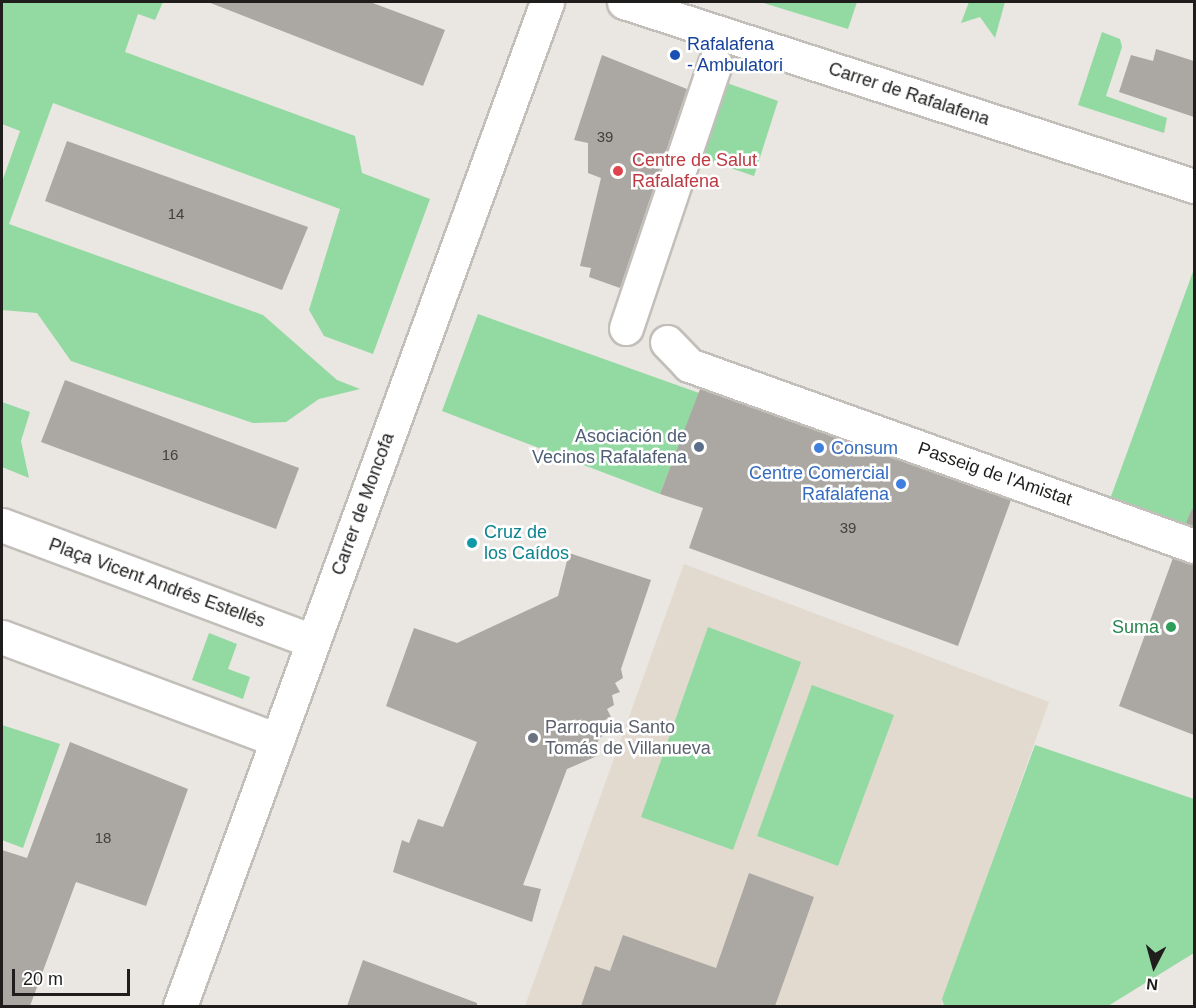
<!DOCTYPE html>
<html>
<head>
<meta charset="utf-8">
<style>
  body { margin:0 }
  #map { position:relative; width:1196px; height:1008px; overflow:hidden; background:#eae6e1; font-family:Arial,sans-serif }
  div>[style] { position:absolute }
  .built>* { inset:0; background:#e2dacf }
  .green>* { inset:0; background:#92daa1 }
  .building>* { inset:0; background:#aba8a3 }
  .roads { filter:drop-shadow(2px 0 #c2bfba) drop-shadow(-2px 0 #c2bfba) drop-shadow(0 2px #c2bfba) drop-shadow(0 -2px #c2bfba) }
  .street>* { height:33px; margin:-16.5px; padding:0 16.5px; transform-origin:16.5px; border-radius:16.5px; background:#fff }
  .secondary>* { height:33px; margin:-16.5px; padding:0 16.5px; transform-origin:16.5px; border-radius:16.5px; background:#fff }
  .dots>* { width:16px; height:16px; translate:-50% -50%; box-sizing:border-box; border:3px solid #fff; border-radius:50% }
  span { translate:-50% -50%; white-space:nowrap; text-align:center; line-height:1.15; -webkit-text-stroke:5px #fff; paint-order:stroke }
  .number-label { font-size:15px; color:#42403e }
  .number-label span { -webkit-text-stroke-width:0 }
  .transit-label { font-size:18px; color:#164399 }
  .left { translate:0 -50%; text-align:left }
  .street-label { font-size:18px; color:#1f1e1c }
  .health-label { font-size:18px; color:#be3a42 }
  .service-label { font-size:18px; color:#4e5e75 }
  .right { translate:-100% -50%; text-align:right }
  .shop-label { font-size:18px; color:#366cbe }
  .culture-label { font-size:18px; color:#0d838f }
  .leisure-label { font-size:18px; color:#27864d }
  .worship-label { font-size:18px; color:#5b616d }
  .frame { position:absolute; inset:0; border:3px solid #1f1e1c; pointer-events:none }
  .north { position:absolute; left:1124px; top:936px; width:60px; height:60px; -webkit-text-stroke:4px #fff; paint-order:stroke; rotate:186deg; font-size:16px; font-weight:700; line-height:24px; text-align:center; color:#1f1e1c }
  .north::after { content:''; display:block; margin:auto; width:21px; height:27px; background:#1f1e1c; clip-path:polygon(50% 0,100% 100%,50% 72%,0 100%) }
  .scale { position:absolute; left:12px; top:969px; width:118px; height:27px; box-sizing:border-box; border:3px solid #1f1e1c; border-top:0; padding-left:8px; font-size:18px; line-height:21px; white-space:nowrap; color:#1f1e1c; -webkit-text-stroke:4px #fff; paint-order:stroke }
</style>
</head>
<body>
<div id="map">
  <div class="built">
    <div style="clip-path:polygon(684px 564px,1049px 702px,941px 1006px,525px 1006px)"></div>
  </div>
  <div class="green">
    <div style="clip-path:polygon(2px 2px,163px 2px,155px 20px,138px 14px,125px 52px,355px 136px,362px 173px,430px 199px,373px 354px,324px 336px,309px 310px,340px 209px,53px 103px,9px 224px,263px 315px,337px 380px,360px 389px,319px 399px,286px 422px,253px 423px,71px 361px,37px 313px,2px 310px,2px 182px,20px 131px,2px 124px)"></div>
    <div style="clip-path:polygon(760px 2px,857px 2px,848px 29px)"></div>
    <div style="clip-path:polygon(969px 2px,1005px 2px,995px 38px,980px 17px,961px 23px)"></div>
    <div style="clip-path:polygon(1102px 32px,1120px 39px,1122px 47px,1106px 96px,1167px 118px,1164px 133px,1078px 105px)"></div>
    <div style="clip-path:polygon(724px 82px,778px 101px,754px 176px,698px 157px)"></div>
    <div style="clip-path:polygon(1194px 269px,1194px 531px,1109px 502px)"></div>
    <div style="clip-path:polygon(478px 314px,699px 393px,660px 494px,442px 411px)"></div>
    <div style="clip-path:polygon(2px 402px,30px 412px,21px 441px,29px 478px,2px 467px)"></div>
    <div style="clip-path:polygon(708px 627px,801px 662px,733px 850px,641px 817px)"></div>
    <div style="clip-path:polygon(209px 633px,237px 644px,228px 669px,250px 677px,243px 699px,192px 680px)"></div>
    <div style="clip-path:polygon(812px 685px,894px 715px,838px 866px,757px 836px)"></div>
    <div style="clip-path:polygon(2px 725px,60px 744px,23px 848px,2px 840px)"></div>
    <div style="clip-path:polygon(1035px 745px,1194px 799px,1194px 953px,1108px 1006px,944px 1006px,942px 999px)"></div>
  </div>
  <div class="building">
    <div style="clip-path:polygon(208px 2px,370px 2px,445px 30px,423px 86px)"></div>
    <div style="clip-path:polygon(1156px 49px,1194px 61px,1194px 117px,1119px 92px,1131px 55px,1153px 61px)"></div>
    <div style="clip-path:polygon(602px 55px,687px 89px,620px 288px,589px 277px,591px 268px,580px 266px,601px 178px,588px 173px,588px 143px,574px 140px)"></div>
    <div style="clip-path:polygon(67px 141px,308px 227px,282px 290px,45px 201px)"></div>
    <div style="clip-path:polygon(65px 380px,299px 468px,276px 529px,41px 442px)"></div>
    <div style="clip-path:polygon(700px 389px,1011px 500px,958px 646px,689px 548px,703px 508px,660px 494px)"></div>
    <div style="clip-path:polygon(1192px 509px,1194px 509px,1194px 526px,1186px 523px)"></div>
    <div style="clip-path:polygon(569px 553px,651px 580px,621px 669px,623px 678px,615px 683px,620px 692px,612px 695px,614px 705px,607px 709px,611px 717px,603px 721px,607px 730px,594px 746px,597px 756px,567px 769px,523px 885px,541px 889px,532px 922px,393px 872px,402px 840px,409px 843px,418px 819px,443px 827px,477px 742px,386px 706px,414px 628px,457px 643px,558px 596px)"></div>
    <div style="clip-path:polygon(1173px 558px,1194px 564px,1194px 735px,1119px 706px)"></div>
    <div style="clip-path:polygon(70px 742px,188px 789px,146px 906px,76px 882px,30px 1006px,2px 1006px,2px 850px,27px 858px)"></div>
    <div style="clip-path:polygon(749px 873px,814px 897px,775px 1006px,581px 1006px,595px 966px,610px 971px,623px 935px,716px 968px)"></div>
    <div style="clip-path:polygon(363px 960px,477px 1003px,477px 1006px,347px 1006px)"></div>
  </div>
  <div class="roads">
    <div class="street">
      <div style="left:626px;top:328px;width:279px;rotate:-71.4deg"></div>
      <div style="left:667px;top:342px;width:32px;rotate:46deg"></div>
      <div style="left:689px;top:365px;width:536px;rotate:19.72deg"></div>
      <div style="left:2px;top:525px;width:332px;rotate:20.5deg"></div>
      <div style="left:2px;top:637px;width:294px;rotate:20.5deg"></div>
      <div style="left:180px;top:1006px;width:1069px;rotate:-69.92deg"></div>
    </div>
    <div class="secondary">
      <div style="left:624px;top:2px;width:599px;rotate:17.89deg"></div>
    </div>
  </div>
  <div class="dots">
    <div style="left:675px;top:55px;background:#1a4fb4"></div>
    <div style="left:618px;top:171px;background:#e0444e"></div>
    <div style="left:699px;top:447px;background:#5c6f8a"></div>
    <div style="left:819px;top:448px;background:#3f7fe0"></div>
    <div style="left:901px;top:484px;background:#3f7fe0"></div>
    <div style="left:472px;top:543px;background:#0f9aa8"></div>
    <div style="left:1171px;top:627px;background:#2e9e5b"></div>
    <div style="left:533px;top:738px;background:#6b7280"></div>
  </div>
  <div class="number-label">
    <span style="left:605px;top:137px">39</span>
    <span style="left:176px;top:214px">14</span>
    <span style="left:170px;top:455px">16</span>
    <span style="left:848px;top:528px">39</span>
    <span style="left:103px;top:838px">18</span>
  </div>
  <div class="transit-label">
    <span class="left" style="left:687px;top:55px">Rafalafena<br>- Ambulatori</span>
  </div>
  <div class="street-label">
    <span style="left:909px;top:94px;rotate:18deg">Carrer de Rafalafena</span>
    <span style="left:995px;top:474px;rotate:19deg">Passeig de l'Amistat</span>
    <span style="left:363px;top:504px;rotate:-70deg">Carrer de Moncofa</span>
    <span style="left:157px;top:583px;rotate:20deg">Plaça Vicent Andrés Estellés</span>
  </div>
  <div class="health-label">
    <span class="left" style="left:632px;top:171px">Centre de Salut<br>Rafalafena</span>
  </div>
  <div class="service-label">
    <span class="right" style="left:687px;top:447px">Asociación de<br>Vecinos Rafalafena</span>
  </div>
  <div class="shop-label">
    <span class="left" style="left:831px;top:448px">Consum</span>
    <span class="right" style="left:889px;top:484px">Centre Comercial<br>Rafalafena</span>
  </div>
  <div class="culture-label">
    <span class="left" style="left:484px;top:543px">Cruz de<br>los Caídos</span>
  </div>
  <div class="leisure-label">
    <span class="right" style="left:1159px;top:627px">Suma</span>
  </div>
  <div class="worship-label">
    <span class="left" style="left:545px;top:738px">Parroquia Santo<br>Tomás de Villanueva</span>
  </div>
  <div class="frame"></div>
  <div class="north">N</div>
  <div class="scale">20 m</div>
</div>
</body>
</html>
